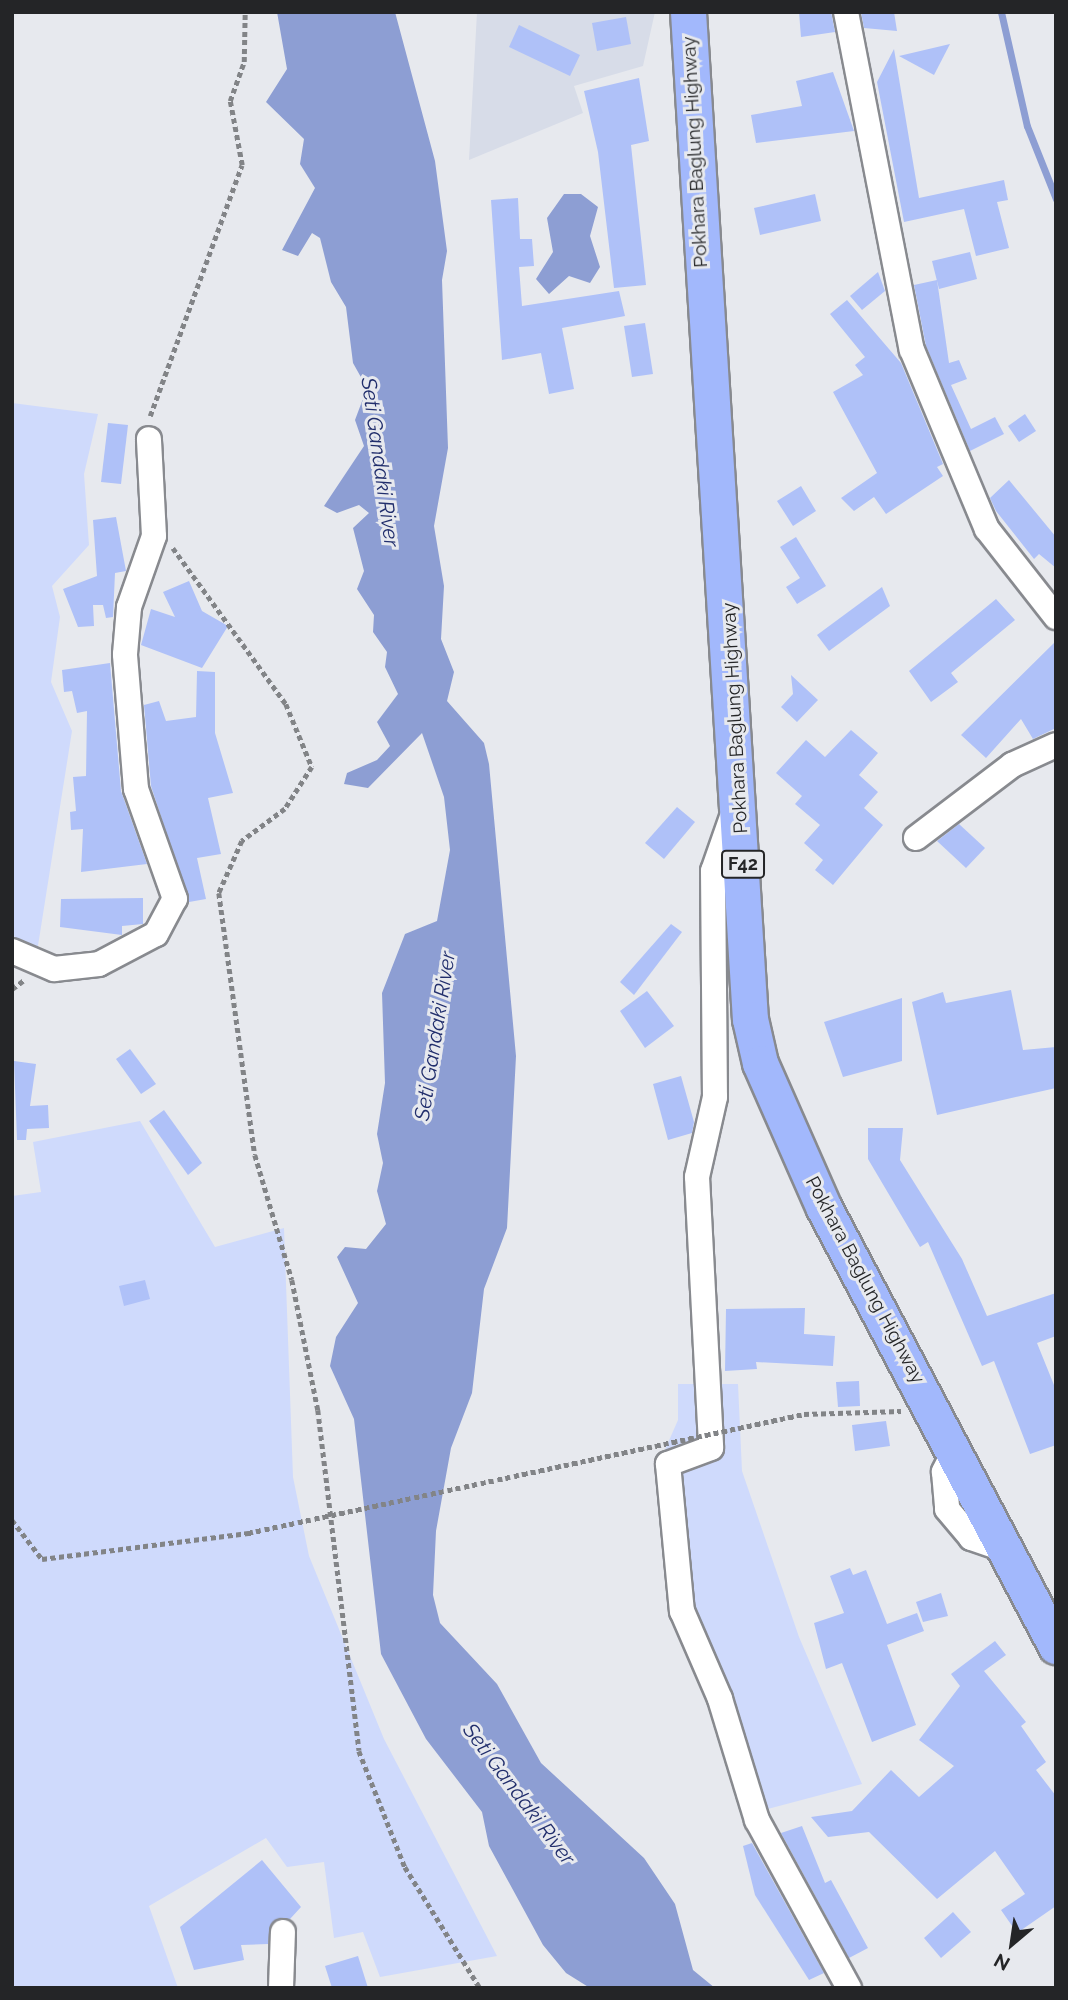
<!DOCTYPE html>
<html>
<head>
<meta charset="utf-8">
<style>
  body { margin:0 }
  #map { position:relative; width:1068px; height:2000px; overflow:hidden; background:#e7e9ee; font-family:Raleway,sans-serif }
  div>[style] { position:absolute }
  .built>* { inset:0; background:#d7dce8 }
  .green>* { inset:0; background:#cfdafc }
  .water>* { inset:0; background:#8d9ed3 }
  .stream>* { height:7px; margin:-3.5px; padding:0 3.5px; transform-origin:3.5px; border-radius:3.5px; background:#8d9ed3 }
  .building>* { inset:0; background:#afc1f8 }
  .path>* { height:4.5px; margin-top:-2.25px; transform-origin:0; background:repeating-linear-gradient(90deg,#828487 0 5px,transparent 0 8.5px) }
  .roads { filter:drop-shadow(2px 0 #888a8f) drop-shadow(-2px 0 #888a8f) drop-shadow(0 2px #888a8f) drop-shadow(0 -2px #888a8f) }
  .minor>* { height:24px; margin:-12px; padding:0 12px; transform-origin:12px; border-radius:12px; background:#fff }
  .highway>* { height:35px; margin:-17.5px; padding:0 17.5px; transform-origin:17.5px; border-radius:17.5px; background:#a2b8fc }
  .path-bridge>* { height:4.5px; margin-top:-2.25px; transform-origin:0; background:repeating-linear-gradient(90deg,#828487 0 5px,transparent 0 8.5px) }
  span { translate:-50% -50%; white-space:nowrap; text-align:center; line-height:1.15; -webkit-text-stroke:6px #e7e9ee; paint-order:stroke }
  .shield-label span { padding:2px 5px; background:#e7e9ee; border:2px solid; border-radius:5px; -webkit-text-stroke-width:0 }
  .shield-label { font-size:18px; color:#242527; font-weight:700 }
  .street-label { font-size:19px; color:#242527 }
  .water-label { font-size:21px; color:#212e6c; font-style:italic }
  .frame { position:absolute; inset:0; border:14px solid #242527; pointer-events:none }
  .north { position:absolute; left:977px; top:1909px; width:70px; height:70px; -webkit-text-stroke:5px #e7e9ee; paint-order:stroke; rotate:209deg; font-size:19px; font-weight:700; line-height:28px; text-align:center; color:#242527 }
  .north::after { content:''; display:block; margin:auto; width:24px; height:32px; background:#242527; clip-path:polygon(50% 0,100% 100%,50% 72%,0 100%) }
</style>
</head>
<body>
<div id="map">
  <div class="built">
    <div style="clip-path:polygon(477px 12px,655px 12px,643px 66px,574px 86px,583px 113px,469px 160px)"></div>
  </div>
  <div class="green">
    <div style="clip-path:polygon(12px 403px,98px 414px,84px 474px,89px 545px,52px 586px,60px 617px,51px 682px,72px 731px,37px 952px,17px 948px,12px 926px)"></div>
    <div style="clip-path:polygon(140px 1121px,215px 1247px,284px 1228px,293px 1477px,309px 1556px,384px 1739px,497px 1956px,380px 1977px,363px 1932px,334px 1938px,324px 1862px,287px 1867px,266px 1838px,149px 1906px,178px 1988px,12px 1988px,12px 1196px,41px 1192px,33px 1142px)"></div>
    <div style="clip-path:polygon(678px 1384px,738px 1384px,742px 1471px,799px 1637px,862px 1784px,749px 1814px,674px 1606px,663px 1543px,657px 1468px,678px 1420px)"></div>
  </div>
  <div class="water">
    <div style="clip-path:polygon(277px 12px,395px 12px,435px 161px,447px 251px,442px 280px,448px 448px,434px 526px,444px 586px,441px 639px,454px 672px,447px 701px,484px 743px,489px 764px,516px 1056px,507px 1228px,484px 1289px,472px 1393px,451px 1448px,436px 1531px,433px 1595px,440px 1623px,497px 1684px,541px 1763px,644px 1858px,675px 1904px,693px 1970px,715px 1988px,590px 1988px,566px 1973px,543px 1945px,489px 1846px,482px 1812px,426px 1739px,381px 1654px,354px 1419px,330px 1366px,336px 1337px,358px 1303px,337px 1257px,345px 1247px,366px 1249px,386px 1224px,377px 1191px,383px 1163px,377px 1134px,385px 1083px,382px 993px,405px 934px,437px 921px,450px 850px,444px 797px,422px 733px,368px 788px,344px 784px,347px 773px,377px 760px,390px 746px,377px 722px,398px 694px,385px 667px,387px 652px,373px 632px,374px 615px,357px 589px,364px 571px,353px 528px,369px 513px,359px 505px,337px 513px,324px 506px,364px 446px,355px 420px,367px 388px,353px 363px,346px 307px,331px 282px,320px 238px,312px 233px,298px 256px,282px 250px,315px 188px,300px 164px,304px 139px,266px 102px,287px 69px)"></div>
    <div style="clip-path:polygon(564px 194px,581px 194px,598px 207px,590px 236px,600px 267px,590px 283px,569px 276px,549px 294px,536px 279px,553px 252px,547px 218px)"></div>
  </div>
  <div class="stream">
    <div style="left:1001px;top:12px;width:117px;rotate:77.2deg"></div>
    <div style="left:1027px;top:126px;width:79px;rotate:68.3deg"></div>
  </div>
  <div class="building">
    <div style="clip-path:polygon(799px 12px,831px 12px,835px 32px,801px 37px)"></div>
    <div style="clip-path:polygon(861px 12px,894px 12px,897px 31px,864px 28px)"></div>
    <div style="clip-path:polygon(626px 17px,631px 44px,597px 51px,592px 23px)"></div>
    <div style="clip-path:polygon(519px 25px,580px 55px,570px 76px,509px 47px)"></div>
    <div style="clip-path:polygon(950px 44px,934px 75px,899px 56px)"></div>
    <div style="clip-path:polygon(894px 49px,919px 198px,1004px 180px,1008px 200px,997px 202px,1009px 248px,976px 256px,964px 209px,904px 222px,877px 82px)"></div>
    <div style="clip-path:polygon(833px 72px,854px 131px,756px 143px,751px 115px,802px 106px,796px 81px)"></div>
    <div style="clip-path:polygon(639px 78px,649px 141px,631px 145px,646px 285px,614px 288px,598px 152px,584px 91px)"></div>
    <div style="clip-path:polygon(815px 194px,821px 221px,760px 235px,754px 208px)"></div>
    <div style="clip-path:polygon(518px 198px,520px 239px,532px 239px,534px 266px,519px 267px,522px 306px,619px 291px,625px 316px,562px 328px,574px 389px,549px 394px,541px 353px,502px 360px,491px 200px)"></div>
    <div style="clip-path:polygon(970px 252px,977px 279px,939px 289px,932px 261px)"></div>
    <div style="clip-path:polygon(878px 272px,885px 291px,862px 310px,850px 296px)"></div>
    <div style="clip-path:polygon(937px 280px,949px 363px,959px 360px,967px 379px,951px 385px,971px 429px,995px 417px,1004px 434px,970px 451px,926px 346px,914px 285px)"></div>
    <div style="clip-path:polygon(847px 300px,901px 363px,943px 464px,937px 467px,943px 476px,886px 514px,874px 497px,854px 511px,841px 498px,877px 473px,833px 392px,863px 375px,855px 365px,865px 357px,830px 314px)"></div>
    <div style="clip-path:polygon(645px 323px,653px 374px,632px 377px,624px 326px)"></div>
    <div style="clip-path:polygon(1025px 414px,1036px 431px,1019px 442px,1008px 426px)"></div>
    <div style="clip-path:polygon(108px 423px,128px 425px,121px 484px,101px 482px)"></div>
    <div style="clip-path:polygon(1009px 480px,1056px 537px,1056px 568px,1039px 554px,1034px 559px,996px 511px,990px 498px)"></div>
    <div style="clip-path:polygon(801px 486px,816px 511px,793px 526px,777px 501px)"></div>
    <div style="clip-path:polygon(116px 517px,126px 571px,115px 573px,113px 617px,106px 618px,103px 605px,93px 605px,94px 626px,78px 627px,63px 589px,97px 576px,93px 520px)"></div>
    <div style="clip-path:polygon(796px 537px,826px 586px,797px 604px,786px 587px,800px 578px,780px 547px)"></div>
    <div style="clip-path:polygon(189px 581px,202px 611px,228px 626px,202px 668px,141px 645px,151px 609px,175px 617px,163px 592px)"></div>
    <div style="clip-path:polygon(882px 587px,890px 606px,829px 651px,817px 635px)"></div>
    <div style="clip-path:polygon(996px 599px,1015px 620px,951px 673px,958px 682px,931px 702px,909px 671px)"></div>
    <div style="clip-path:polygon(1056px 641px,1056px 728px,1033px 739px,1021px 719px,986px 758px,961px 735px)"></div>
    <div style="clip-path:polygon(110px 663px,121px 791px,147px 864px,81px 872px,83px 829px,71px 830px,70px 812px,76px 811px,73px 777px,86px 776px,87px 711px,77px 713px,72px 691px,64px 692px,62px 670px)"></div>
    <div style="clip-path:polygon(197px 671px,215px 672px,215px 733px,233px 793px,208px 798px,221px 854px,197px 858px,206px 899px,189px 902px,151px 786px,144px 705px,159px 701px,166px 721px,196px 717px)"></div>
    <div style="clip-path:polygon(791px 675px,818px 700px,797px 722px,781px 707px,793px 694px)"></div>
    <div style="clip-path:polygon(851px 730px,878px 753px,859px 775px,878px 792px,864px 808px,883px 825px,833px 885px,815px 870px,823px 860px,804px 843px,820px 825px,795px 804px,802px 796px,776px 773px,806px 740px,825px 757px)"></div>
    <div style="clip-path:polygon(677px 807px,695px 822px,664px 859px,645px 843px)"></div>
    <div style="clip-path:polygon(959px 824px,985px 848px,966px 868px,937px 841px)"></div>
    <div style="clip-path:polygon(143px 898px,143px 924px,122px 926px,122px 935px,60px 927px,61px 899px)"></div>
    <div style="clip-path:polygon(671px 924px,682px 932px,634px 995px,620px 982px)"></div>
    <div style="clip-path:polygon(1011px 990px,1023px 1050px,1056px 1047px,1056px 1088px,937px 1115px,912px 1002px,943px 992px,946px 1003px)"></div>
    <div style="clip-path:polygon(647px 991px,674px 1026px,645px 1048px,620px 1011px)"></div>
    <div style="clip-path:polygon(902px 998px,902px 1061px,843px 1077px,824px 1022px)"></div>
    <div style="clip-path:polygon(130px 1049px,156px 1084px,141px 1094px,116px 1059px)"></div>
    <div style="clip-path:polygon(14px 1061px,36px 1064px,30px 1106px,48px 1105px,49px 1128px,27px 1129px,26px 1140px,17px 1140px)"></div>
    <div style="clip-path:polygon(681px 1076px,694px 1122px,692px 1133px,668px 1140px,653px 1084px)"></div>
    <div style="clip-path:polygon(164px 1110px,202px 1163px,188px 1175px,149px 1121px)"></div>
    <div style="clip-path:polygon(868px 1128px,903px 1128px,900px 1160px,962px 1259px,987px 1316px,1056px 1293px,1056px 1336px,1037px 1343px,1056px 1390px,1056px 1445px,1030px 1454px,994px 1361px,982px 1366px,928px 1242px,920px 1247px,868px 1159px)"></div>
    <div style="clip-path:polygon(145px 1280px,150px 1299px,124px 1306px,119px 1286px)"></div>
    <div style="clip-path:polygon(805px 1308px,804px 1334px,835px 1336px,833px 1366px,756px 1362px,757px 1369px,725px 1371px,726px 1309px)"></div>
    <div style="clip-path:polygon(859px 1381px,860px 1406px,838px 1407px,836px 1382px)"></div>
    <div style="clip-path:polygon(886px 1421px,890px 1446px,855px 1451px,852px 1425px)"></div>
    <div style="clip-path:polygon(850px 1568px,853px 1575px,866px 1570px,887px 1624px,917px 1613px,924px 1631px,887px 1645px,916px 1725px,872px 1742px,842px 1663px,826px 1669px,814px 1623px,844px 1613px,830px 1576px)"></div>
    <div style="clip-path:polygon(941px 1593px,948px 1616px,923px 1622px,916px 1602px)"></div>
    <div style="clip-path:polygon(995px 1641px,1006px 1655px,984px 1671px,1026px 1722px,1021px 1726px,1046px 1762px,1036px 1770px,1056px 1796px,1056px 1906px,1017px 1933px,1001px 1910px,1025px 1894px,995px 1851px,937px 1899px,869px 1832px,828px 1837px,811px 1817px,852px 1811px,891px 1770px,919px 1797px,954px 1766px,919px 1740px,960px 1686px,951px 1674px)"></div>
    <div style="clip-path:polygon(802px 1826px,825px 1883px,831px 1880px,868px 1948px,849px 1958px,781px 1833px)"></div>
    <div style="clip-path:polygon(752px 1843px,824px 1973px,809px 1980px,755px 1895px,743px 1846px)"></div>
    <div style="clip-path:polygon(262px 1860px,301px 1907px,290px 1919px,271px 1924px,268px 1944px,241px 1945px,244px 1960px,194px 1970px,180px 1927px)"></div>
    <div style="clip-path:polygon(953px 1912px,971px 1932px,941px 1958px,924px 1938px)"></div>
    <div style="clip-path:polygon(358px 1956px,368px 1988px,332px 1988px,325px 1966px)"></div>
  </div>
  <div class="path">
    <div style="left:150px;top:416px;width:267px;rotate:-69.9deg"></div>
    <div style="left:242px;top:165px;width:65px;rotate:-100.6deg"></div>
    <div style="left:230px;top:101px;width:41px;rotate:-70.3deg"></div>
    <div style="left:244px;top:62px;width:50px;rotate:-88.9deg"></div>
    <div style="left:173px;top:548px;width:193px;rotate:54.1deg"></div>
    <div style="left:286px;top:704px;width:68px;rotate:67.6deg"></div>
    <div style="left:312px;top:767px;width:50px;rotate:122.7deg"></div>
    <div style="left:285px;top:809px;width:54px;rotate:143.3deg"></div>
    <div style="left:242px;top:841px;width:57px;rotate:113.9deg"></div>
    <div style="left:219px;top:893px;width:264px;rotate:82.2deg"></div>
    <div style="left:255px;top:1155px;width:130px;rotate:73.5deg"></div>
    <div style="left:292px;top:1280px;width:133px;rotate:78.7deg"></div>
    <div style="left:318px;top:1410px;width:343px;rotate:83.1deg"></div>
    <div style="left:359px;top:1751px;width:125px;rotate:68.4deg"></div>
    <div style="left:405px;top:1867px;width:142px;rotate:58.2deg"></div>
    <div style="left:12px;top:989px;width:15px;rotate:-37deg"></div>
    <div style="left:804px;top:1414px;width:97px;rotate:-1.8deg"></div>
    <div style="left:12px;top:1520px;width:49px;rotate:52.4deg"></div>
    <div style="left:42px;top:1559px;width:208px;rotate:-7.2deg"></div>
  </div>
  <div class="roads">
    <div class="minor">
      <div style="left:846px;top:12px;width:344px;rotate:79deg"></div>
      <div style="left:912px;top:350px;width:194px;rotate:67.3deg"></div>
      <div style="left:987px;top:529px;width:112px;rotate:51.9deg"></div>
      <div style="left:733px;top:814px;width:60px;rotate:109.3deg"></div>
      <div style="left:713px;top:871px;width:226px;rotate:89.5deg"></div>
      <div style="left:715px;top:1097px;width:82px;rotate:102.7deg"></div>
      <div style="left:697px;top:1177px;width:271px;rotate:87deg"></div>
      <div style="left:711px;top:1448px;width:46px;rotate:159.6deg"></div>
      <div style="left:668px;top:1464px;width:148px;rotate:84.6deg"></div>
      <div style="left:682px;top:1611px;width:96px;rotate:66.6deg"></div>
      <div style="left:720px;top:1699px;width:127px;rotate:73deg"></div>
      <div style="left:757px;top:1820px;width:192px;rotate:61.3deg"></div>
      <div style="left:916px;top:838px;width:121px;rotate:-37.2deg"></div>
      <div style="left:1012px;top:765px;width:48px;rotate:-24.4deg"></div>
      <div style="left:12px;top:951px;width:46px;rotate:23.2deg"></div>
      <div style="left:54px;top:969px;width:45px;rotate:-6.3deg"></div>
      <div style="left:99px;top:964px;width:64px;rotate:-27.8deg"></div>
      <div style="left:156px;top:934px;width:40px;rotate:-62deg"></div>
      <div style="left:175px;top:899px;width:117px;rotate:-109.5deg"></div>
      <div style="left:136px;top:789px;width:135px;rotate:-94.7deg"></div>
      <div style="left:125px;top:654px;width:47px;rotate:-85.1deg"></div>
      <div style="left:129px;top:607px;width:75px;rotate:-70.6deg"></div>
      <div style="left:154px;top:536px;width:97px;rotate:-93deg"></div>
      <div style="left:956px;top:1448px;width:27px;rotate:117deg"></div>
      <div style="left:944px;top:1472px;width:37px;rotate:85deg"></div>
      <div style="left:947px;top:1509px;width:38px;rotate:50deg"></div>
      <div style="left:971px;top:1538px;width:40px;rotate:18.9deg"></div>
      <div style="left:281px;top:1988px;width:56px;rotate:-88deg"></div>
    </div>
    <div class="highway">
      <div style="left:688px;top:12px;width:1009px;rotate:86.48deg"></div>
      <div style="left:750px;top:1019px;width:45px;rotate:77.2deg"></div>
      <div style="left:760px;top:1063px;width:158px;rotate:66.2deg"></div>
      <div style="left:824px;top:1208px;width:496px;rotate:62.1deg"></div>
    </div>
  </div>
  <div class="path-bridge">
    <div style="left:248px;top:1533px;width:569px;rotate:-12.08deg"></div>
  </div>
  <div class="shield-label">
    <span style="left:743px;top:864px">F42</span>
  </div>
  <div class="street-label">
    <span style="left:695px;top:152px;rotate:-93deg">Pokhara Baglung Highway</span>
    <span style="left:735px;top:718px;rotate:-93deg">Pokhara Baglung Highway</span>
    <span style="left:865px;top:1280px;rotate:62deg">Pokhara Baglung Highway</span>
  </div>
  <div class="water-label">
    <span style="left:380px;top:462px;rotate:82deg">Seti Gandaki River</span>
    <span style="left:435px;top:1036px;rotate:-81deg">Seti Gandaki River</span>
    <span style="left:519px;top:1794px;rotate:53deg">Seti Gandaki River</span>
  </div>
  <div class="frame"></div>
  <div class="north">N</div>
</div>
</body>
</html>
